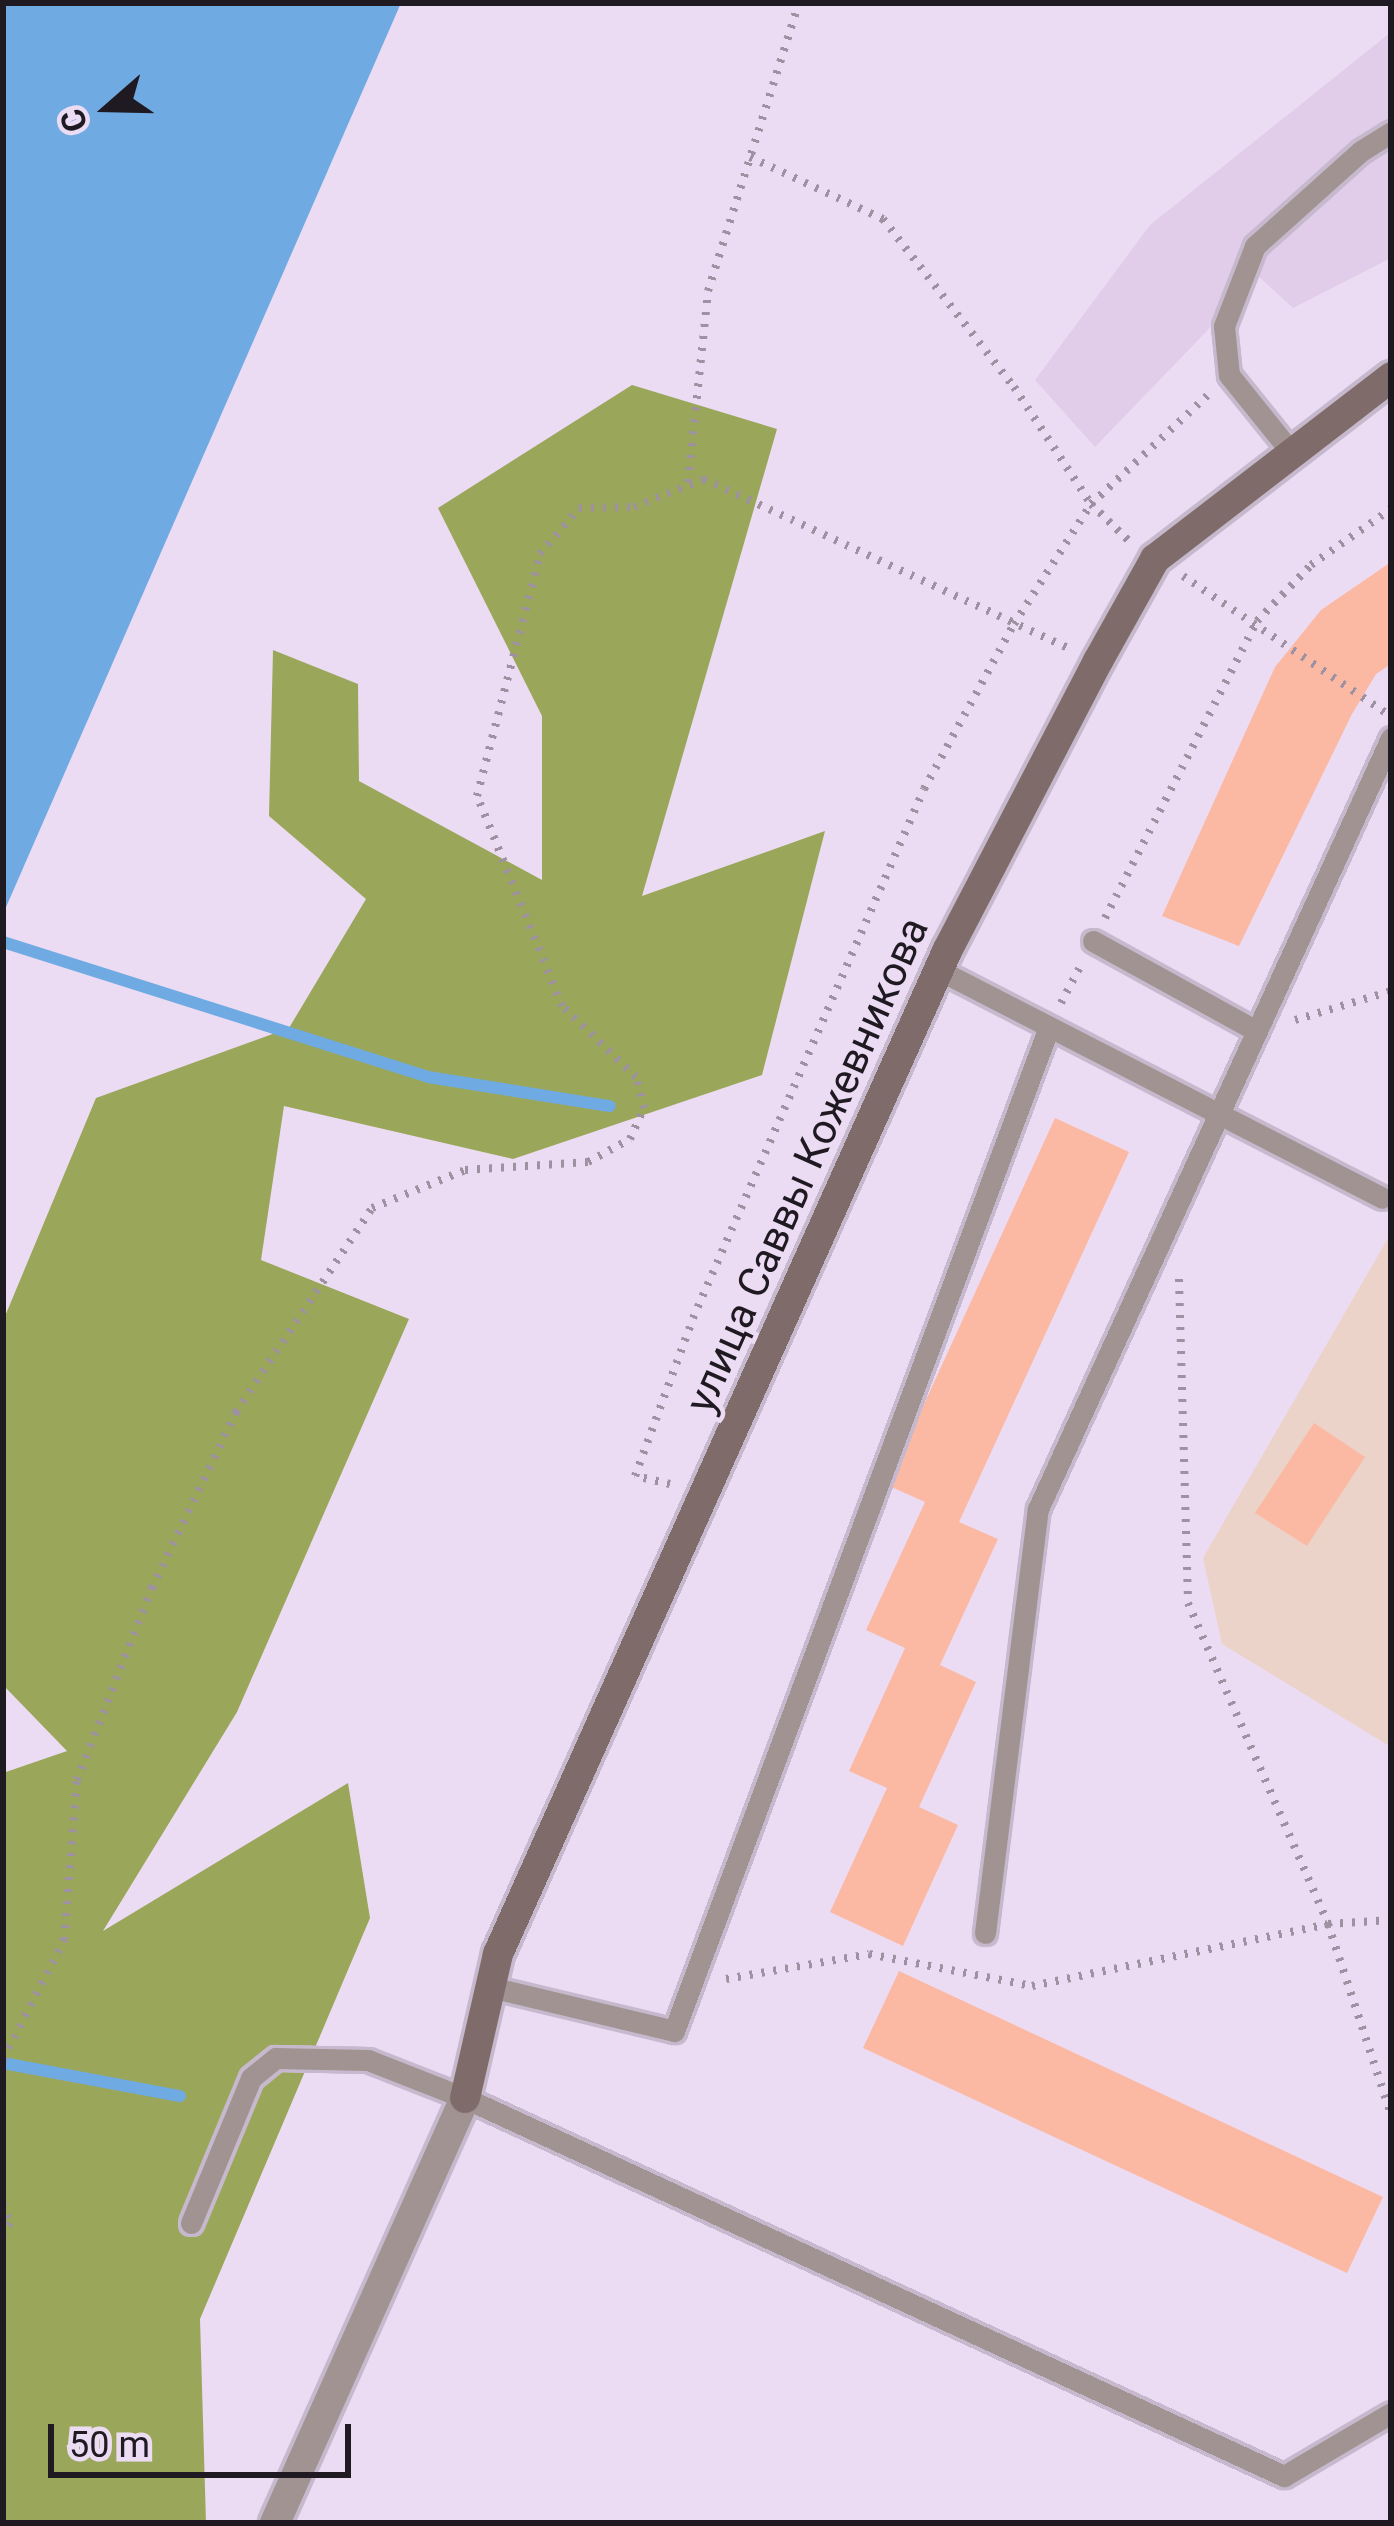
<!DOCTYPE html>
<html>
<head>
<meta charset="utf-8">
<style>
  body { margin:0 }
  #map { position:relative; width:1394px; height:2526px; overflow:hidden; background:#ecdcf3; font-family:Roboto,sans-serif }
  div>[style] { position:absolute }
  .built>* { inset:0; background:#e1cdea }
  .education>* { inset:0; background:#ebd3c9 }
  .forest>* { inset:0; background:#9aa75a }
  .water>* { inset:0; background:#6faae2 }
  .stream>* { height:12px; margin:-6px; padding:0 6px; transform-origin:6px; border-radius:6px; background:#6faae2 }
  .building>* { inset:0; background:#fbb9a3 }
  .path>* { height:8px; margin-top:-4px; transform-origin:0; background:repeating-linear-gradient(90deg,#9d91a2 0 3px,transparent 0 12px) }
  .roads { filter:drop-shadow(3px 0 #c7b9cd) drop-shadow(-3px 0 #c7b9cd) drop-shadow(0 3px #c7b9cd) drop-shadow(0 -3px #c7b9cd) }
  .lane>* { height:21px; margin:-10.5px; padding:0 10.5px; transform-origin:10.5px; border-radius:10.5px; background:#a09391 }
  .street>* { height:30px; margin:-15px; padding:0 15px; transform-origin:15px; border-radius:15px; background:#a09391 }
  .secondary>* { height:30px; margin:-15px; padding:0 15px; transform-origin:15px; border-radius:15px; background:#7f6c6a }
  span { translate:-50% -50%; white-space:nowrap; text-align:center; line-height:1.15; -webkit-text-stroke:9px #ecdcf3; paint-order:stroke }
  .street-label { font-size:42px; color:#1f1a22 }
  .frame { position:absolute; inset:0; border:6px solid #1f1a22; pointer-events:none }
  .north { position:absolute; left:48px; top:48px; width:120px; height:120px; -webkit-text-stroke:9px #ecdcf3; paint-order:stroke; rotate:250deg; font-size:33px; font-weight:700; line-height:48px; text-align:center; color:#1f1a22 }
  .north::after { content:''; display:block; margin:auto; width:42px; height:54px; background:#1f1a22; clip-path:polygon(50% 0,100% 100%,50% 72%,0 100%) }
  .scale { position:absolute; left:48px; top:2424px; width:303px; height:54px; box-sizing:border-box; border:6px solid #1f1a22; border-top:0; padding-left:15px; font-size:36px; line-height:42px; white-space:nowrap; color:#1f1a22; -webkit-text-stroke:9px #ecdcf3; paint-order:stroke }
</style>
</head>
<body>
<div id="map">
  <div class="built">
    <div style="clip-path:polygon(1391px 32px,1391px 258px,1293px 308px,1259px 277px,1095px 447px,1035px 380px,1150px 225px)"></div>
  </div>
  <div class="education">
    <div style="clip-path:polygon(1391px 1233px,1391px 1747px,1222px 1644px,1203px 1558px)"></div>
  </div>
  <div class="forest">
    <div style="clip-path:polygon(632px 385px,777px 429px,642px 896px,825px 831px,762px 1075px,513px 1159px,284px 1106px,261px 1260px,409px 1319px,237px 1712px,103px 1931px,348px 1783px,370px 1918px,200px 2319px,206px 2523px,3px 2523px,3px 1773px,67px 1751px,3px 1685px,3px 1321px,96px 1098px,289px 1028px,366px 899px,269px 816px,273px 650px,358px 684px,359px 781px,542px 880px,542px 716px,438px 508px)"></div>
  </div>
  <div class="water">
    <div style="clip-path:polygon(3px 3px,401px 3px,3px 914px)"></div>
  </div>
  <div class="stream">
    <div style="left:3px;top:942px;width:446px;rotate:17.6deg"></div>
    <div style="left:428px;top:1077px;width:184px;rotate:9.1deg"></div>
    <div style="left:3px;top:2063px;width:180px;rotate:10.6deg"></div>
  </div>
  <div class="building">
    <div style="clip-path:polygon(1391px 562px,1391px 664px,1376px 674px,1352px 714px,1239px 946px,1162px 916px,1275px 667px,1321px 610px)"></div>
    <div style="clip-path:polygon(1055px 1118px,1129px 1152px,959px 1522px,998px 1539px,940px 1665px,976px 1682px,919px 1807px,958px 1825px,903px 1946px,830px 1912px,887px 1788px,849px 1771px,905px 1648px,866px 1630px,925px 1502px,887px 1485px)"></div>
    <div style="clip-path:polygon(1314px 1423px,1365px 1457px,1307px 1546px,1255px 1513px)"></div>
    <div style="clip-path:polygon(899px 1971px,1383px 2197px,1347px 2273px,863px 2048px)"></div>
  </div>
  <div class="path">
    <div style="left:750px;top:157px;width:147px;rotate:25deg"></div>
    <div style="left:883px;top:219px;width:213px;rotate:52.1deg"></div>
    <div style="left:1014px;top:387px;width:140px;rotate:56.7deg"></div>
    <div style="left:1091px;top:504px;width:54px;rotate:44.3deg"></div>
    <div style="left:688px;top:482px;width:192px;rotate:-84deg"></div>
    <div style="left:708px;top:291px;width:302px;rotate:-72.5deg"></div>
    <div style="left:1183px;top:576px;width:244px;rotate:34deg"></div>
    <div style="left:1105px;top:918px;width:334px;rotate:-62.9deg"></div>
    <div style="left:1257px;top:621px;width:78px;rotate:-46deg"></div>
    <div style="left:1311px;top:565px;width:98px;rotate:-35deg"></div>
    <div style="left:1061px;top:1003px;width:45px;rotate:-62.3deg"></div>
    <div style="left:1295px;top:1020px;width:100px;rotate:-16.8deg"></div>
    <div style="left:1179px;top:1279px;width:324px;rotate:88.4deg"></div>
    <div style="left:1188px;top:1603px;width:350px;rotate:66.4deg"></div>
    <div style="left:1328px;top:1924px;width:200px;rotate:71.7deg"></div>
    <div style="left:670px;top:1484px;width:36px;rotate:-167deg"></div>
    <div style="left:635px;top:1476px;width:168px;rotate:-69.8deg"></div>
    <div style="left:693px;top:1318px;width:577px;rotate:-66.41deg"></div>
    <div style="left:924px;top:789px;width:188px;rotate:-61.4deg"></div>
    <div style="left:1014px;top:624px;width:143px;rotate:-57.3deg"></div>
    <div style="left:1091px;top:504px;width:163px;rotate:-43deg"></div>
    <div style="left:726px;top:1979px;width:145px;rotate:-9.9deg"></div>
    <div style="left:869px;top:1954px;width:166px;rotate:11.1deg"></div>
    <div style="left:1032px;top:1986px;width:302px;rotate:-11.8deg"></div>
    <div style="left:1328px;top:1924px;width:63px;rotate:-3.6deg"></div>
    <div style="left:3px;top:2059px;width:134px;rotate:-62.9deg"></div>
    <div style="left:64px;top:1940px;width:161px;rotate:-85.4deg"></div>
    <div style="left:77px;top:1780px;width:206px;rotate:-68.7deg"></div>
    <div style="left:152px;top:1588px;width:195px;rotate:-64.5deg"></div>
    <div style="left:236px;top:1412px;width:245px;rotate:-56.3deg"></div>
    <div style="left:372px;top:1208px;width:100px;rotate:-22.2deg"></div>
    <div style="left:465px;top:1170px;width:123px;rotate:-3.7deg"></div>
    <div style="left:588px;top:1162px;width:48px;rotate:-28.7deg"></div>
    <div style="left:630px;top:1139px;width:34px;rotate:-66deg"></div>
    <div style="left:644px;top:1108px;width:32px;rotate:-104deg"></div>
    <div style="left:636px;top:1077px;width:103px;rotate:-136.2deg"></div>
    <div style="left:562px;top:1006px;width:227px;rotate:-112deg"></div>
    <div style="left:477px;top:796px;width:250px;rotate:-75.4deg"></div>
    <div style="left:540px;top:554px;width:60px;rotate:-49.7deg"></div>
    <div style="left:579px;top:508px;width:55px;rotate:-1deg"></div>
    <div style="left:634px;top:507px;width:75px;rotate:-21.8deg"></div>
    <div style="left:704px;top:479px;width:404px;rotate:24.9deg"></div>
    <div style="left:3px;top:2204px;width:20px;rotate:70deg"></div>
    <div style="left:10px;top:2223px;width:14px;rotate:120deg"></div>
  </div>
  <div class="roads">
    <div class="lane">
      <div style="left:1291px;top:452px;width:99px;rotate:-128.8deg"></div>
      <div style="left:1229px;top:375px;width:49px;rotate:-95.8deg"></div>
      <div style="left:1224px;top:326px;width:86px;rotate:-68.8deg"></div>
      <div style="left:1255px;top:246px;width:142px;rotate:-41.9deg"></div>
      <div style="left:1361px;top:151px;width:36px;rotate:-32deg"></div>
      <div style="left:1093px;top:941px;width:187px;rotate:28.8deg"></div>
      <div style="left:939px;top:970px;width:498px;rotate:27.2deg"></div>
      <div style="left:985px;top:1933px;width:427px;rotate:-82.9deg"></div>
      <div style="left:1038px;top:1509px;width:848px;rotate:-65.4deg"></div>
      <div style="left:490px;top:1987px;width:189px;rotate:13.4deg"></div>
      <div style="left:674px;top:2031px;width:1072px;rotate:-69.52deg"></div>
      <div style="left:191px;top:2223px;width:157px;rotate:-67.5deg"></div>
      <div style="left:251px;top:2078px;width:32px;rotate:-39deg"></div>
      <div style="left:276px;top:2058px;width:92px;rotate:1.2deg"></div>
      <div style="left:368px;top:2060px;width:104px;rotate:21.4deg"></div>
      <div style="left:465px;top:2098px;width:902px;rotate:24.78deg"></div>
      <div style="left:1284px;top:2476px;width:124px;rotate:-30.5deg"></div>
    </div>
    <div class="street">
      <div style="left:275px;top:2523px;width:466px;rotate:-65.9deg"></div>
    </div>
    <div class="secondary">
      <div style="left:465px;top:2098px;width:148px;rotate:-77.1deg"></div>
      <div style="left:498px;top:1954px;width:1099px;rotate:-65.88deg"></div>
      <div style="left:947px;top:951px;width:327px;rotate:-62.5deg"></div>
      <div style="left:1098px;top:661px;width:117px;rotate:-60.8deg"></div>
      <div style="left:1155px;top:559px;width:298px;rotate:-37.6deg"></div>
    </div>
  </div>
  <div class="street-label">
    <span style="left:807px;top:1165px;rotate:-66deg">улица Саввы Кожевникова</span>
  </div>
  <div class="frame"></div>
  <div class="north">С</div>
  <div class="scale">50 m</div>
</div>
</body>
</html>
